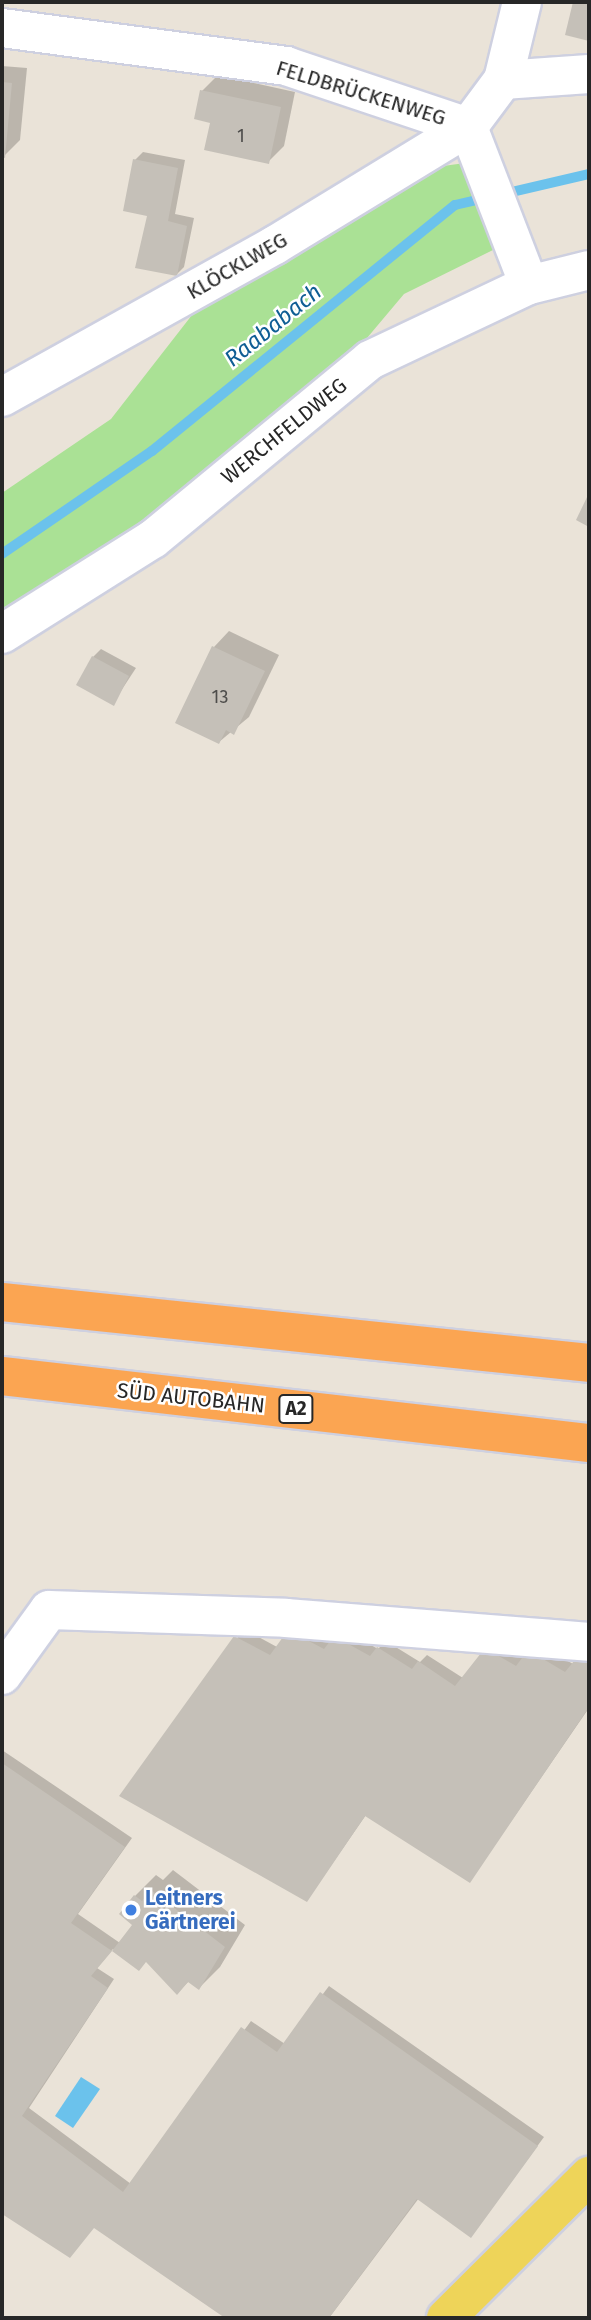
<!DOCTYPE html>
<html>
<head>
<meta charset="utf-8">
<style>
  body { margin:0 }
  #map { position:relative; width:591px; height:2320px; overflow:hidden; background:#eae3d8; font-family:"Fira Sans",sans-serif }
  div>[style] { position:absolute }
  .green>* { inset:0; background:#aae195 }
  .water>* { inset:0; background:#6bc2ec }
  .shadow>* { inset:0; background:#0003 }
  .stream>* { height:10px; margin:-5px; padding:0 5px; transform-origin:5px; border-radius:5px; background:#6bc2ec }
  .building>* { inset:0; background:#c5c0b8 }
  .roads { filter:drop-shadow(2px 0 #ced0e0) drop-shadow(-2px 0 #ced0e0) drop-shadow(0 2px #ced0e0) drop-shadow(0 -2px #ced0e0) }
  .minor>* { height:38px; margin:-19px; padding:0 19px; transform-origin:19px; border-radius:19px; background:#fff }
  .major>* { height:38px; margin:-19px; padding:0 19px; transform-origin:19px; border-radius:19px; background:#eed459 }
  .highway>* { height:38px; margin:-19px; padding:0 19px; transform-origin:19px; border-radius:19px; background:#fba552 }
  .dots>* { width:19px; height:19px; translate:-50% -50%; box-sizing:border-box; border:4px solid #fff; border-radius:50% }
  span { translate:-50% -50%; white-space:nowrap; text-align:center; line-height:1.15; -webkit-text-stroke:5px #fff; paint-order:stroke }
  .number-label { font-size:18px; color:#4e4d4b }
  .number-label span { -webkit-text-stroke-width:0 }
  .shield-label span { padding:2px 5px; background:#fff; border:2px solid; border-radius:5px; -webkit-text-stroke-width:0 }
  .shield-label { font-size:19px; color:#272727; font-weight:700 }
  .street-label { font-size:21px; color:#272727 }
  .shop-label { font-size:21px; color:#366cbe; font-weight:700 }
  .left { translate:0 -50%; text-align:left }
  .water-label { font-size:23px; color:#0f5e94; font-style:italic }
  .frame { position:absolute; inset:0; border:4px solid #272727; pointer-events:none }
</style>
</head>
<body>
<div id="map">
  <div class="green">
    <div style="clip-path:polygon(465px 163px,495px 249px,404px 294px,351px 357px,75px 573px,2px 619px,2px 493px,111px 419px,199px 306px,414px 170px)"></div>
  </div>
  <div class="water">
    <div style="clip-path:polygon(81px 2077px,100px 2089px,73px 2128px,55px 2116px)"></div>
  </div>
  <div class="shadow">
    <div style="clip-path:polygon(2px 66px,27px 68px,20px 140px,4px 156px)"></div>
    <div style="clip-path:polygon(218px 75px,295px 92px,284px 146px,268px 162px,212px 121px,202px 91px)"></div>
    <div style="clip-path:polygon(143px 152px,185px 160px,175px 214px,194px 218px,184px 267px,176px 275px,135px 160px)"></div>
    <div style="clip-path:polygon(229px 631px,279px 655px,249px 717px,219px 742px,178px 722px,214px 647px)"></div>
    <div style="clip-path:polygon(101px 649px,136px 668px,113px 703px,93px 657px)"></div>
    <div style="clip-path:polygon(244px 1629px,277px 1647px,290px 1631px,343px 1629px,378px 1649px,386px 1641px,420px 1662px,427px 1655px,463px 1678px,495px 1641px,524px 1658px,537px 1643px,573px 1664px,589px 1649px,589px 1708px,470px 1881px,366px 1815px,307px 1900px,121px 1795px)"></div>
    <div style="clip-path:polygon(2px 1750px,132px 1838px,78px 1914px,120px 1943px,135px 1925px,135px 1896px,156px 1875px,163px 1880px,173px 1870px,245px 1925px,220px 1967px,199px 1988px,190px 1980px,177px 1993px,147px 1960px,139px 1969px,113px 1949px,97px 1968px,114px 1979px,29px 2108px,131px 2184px,251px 2021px,285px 2044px,329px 1986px,544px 2137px,478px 2227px,419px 2198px,329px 2318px,228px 2318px,95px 2226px,70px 2255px,2px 2212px)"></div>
  </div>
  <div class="stream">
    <div style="left:2px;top:554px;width:182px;rotate:-34.5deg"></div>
    <div style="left:152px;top:451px;width:390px;rotate:-39.1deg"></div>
    <div style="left:455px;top:205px;width:138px;rotate:-13deg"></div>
  </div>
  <div class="building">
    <div style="clip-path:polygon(573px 2px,589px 2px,589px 41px,565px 35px)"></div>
    <div style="clip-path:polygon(2px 82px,12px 83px,5px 158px,2px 157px)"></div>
    <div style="clip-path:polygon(200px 90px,281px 107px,269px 164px,204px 150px,210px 123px,194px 119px)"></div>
    <div style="clip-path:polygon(133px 159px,178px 168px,168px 221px,187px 226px,177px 276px,135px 268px,147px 216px,123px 211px)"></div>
    <div style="clip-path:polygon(589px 493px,589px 527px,576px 520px)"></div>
    <div style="clip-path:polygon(212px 646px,265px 671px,234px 735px,226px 730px,219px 744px,175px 723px)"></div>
    <div style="clip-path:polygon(92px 656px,129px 676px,114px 706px,76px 685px)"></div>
    <div style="clip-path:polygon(288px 1630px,324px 1649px,334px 1636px,370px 1656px,377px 1647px,412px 1669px,418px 1661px,455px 1686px,485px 1648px,516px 1666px,528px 1650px,565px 1672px,579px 1655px,589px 1662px,589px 1707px,470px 1883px,365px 1816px,307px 1902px,119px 1796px,234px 1636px,270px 1655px)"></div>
    <div style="clip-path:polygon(2px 1763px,125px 1847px,71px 1923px,112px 1951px,91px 1976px,108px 1988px,22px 2116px,123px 2192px,241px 2027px,277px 2052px,320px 1992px,538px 2146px,471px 2238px,417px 2199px,329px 2318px,225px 2318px,94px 2228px,70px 2258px,2px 2214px)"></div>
    <div style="clip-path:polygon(151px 1890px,225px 1947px,199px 1990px,188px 1982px,177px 1995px,146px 1962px,139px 1971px,112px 1951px,132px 1925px,119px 1914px,134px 1895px,142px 1901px)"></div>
  </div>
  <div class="roads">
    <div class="minor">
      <div style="left:2px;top:28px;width:287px;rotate:7.6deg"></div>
      <div style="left:286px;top:66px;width:192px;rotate:18.5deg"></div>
      <div style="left:468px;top:127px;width:169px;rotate:68.9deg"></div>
      <div style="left:503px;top:80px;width:86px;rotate:-4deg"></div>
      <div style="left:2px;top:397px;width:312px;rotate:-29.1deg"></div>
      <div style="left:275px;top:245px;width:226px;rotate:-31.4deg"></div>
      <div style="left:468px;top:127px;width:59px;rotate:-53.3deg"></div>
      <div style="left:503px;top:80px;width:80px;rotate:-76.3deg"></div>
      <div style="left:2px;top:634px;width:178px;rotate:-32.2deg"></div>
      <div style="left:153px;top:539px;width:281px;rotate:-39.5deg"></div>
      <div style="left:370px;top:360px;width:176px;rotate:-25.3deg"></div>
      <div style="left:529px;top:285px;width:62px;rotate:-14deg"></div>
      <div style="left:2px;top:1675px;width:80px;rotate:-54.1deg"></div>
      <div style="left:49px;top:1610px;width:237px;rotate:1.9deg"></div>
      <div style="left:286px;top:1618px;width:304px;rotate:4.5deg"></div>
    </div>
    <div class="major">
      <div style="left:446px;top:2318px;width:202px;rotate:-44.8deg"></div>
    </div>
    <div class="highway">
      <div style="left:2px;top:1302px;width:590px;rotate:5.93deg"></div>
      <div style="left:2px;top:1376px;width:591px;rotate:6.51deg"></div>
    </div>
  </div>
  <div class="dots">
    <div style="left:131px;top:1910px;background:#3f7fe0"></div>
  </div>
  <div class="number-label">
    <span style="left:241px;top:136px">1</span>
    <span style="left:220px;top:697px">13</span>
  </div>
  <div class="shield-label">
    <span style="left:296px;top:1409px">A2</span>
  </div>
  <div class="street-label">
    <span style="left:361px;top:93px;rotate:17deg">FELDBRÜCKENWEG</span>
    <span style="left:237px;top:266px;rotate:-30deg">KLÖCKLWEG</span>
    <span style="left:284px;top:431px;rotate:-39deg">WERCHFELDWEG</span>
    <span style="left:191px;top:1398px;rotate:6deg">SÜD AUTOBAHN</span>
  </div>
  <div class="shop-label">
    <span class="left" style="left:145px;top:1910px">Leitners<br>Gärtnerei</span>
  </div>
  <div class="water-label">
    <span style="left:273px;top:325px;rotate:-39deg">Raababach</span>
  </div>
  <div class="frame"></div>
</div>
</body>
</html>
